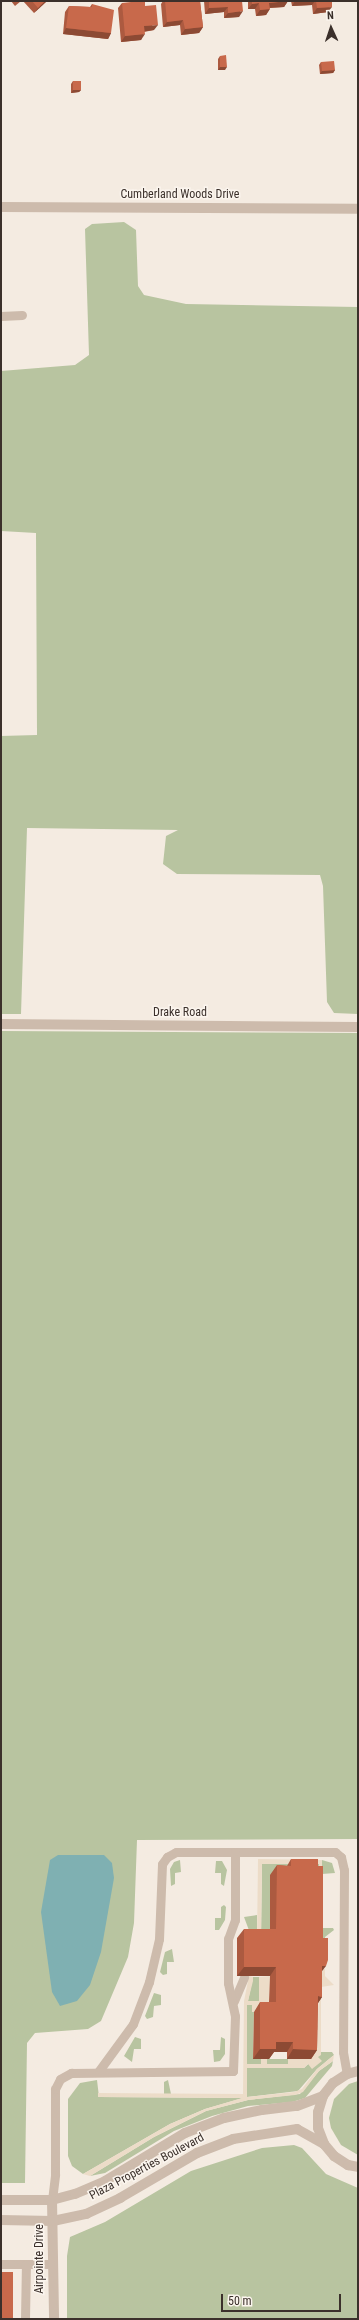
<!DOCTYPE html>
<html>
<head>
<meta charset="utf-8">
<style>
  body { margin:0 }
  #map { position:relative; width:359px; height:2320px; overflow:hidden; background:#f4ebe1; font-family:"Roboto Condensed",sans-serif }
  div>[style] { position:absolute }
  .green>* { inset:0; background:#b8c4a0 }
  .plaza>* { inset:0; background:#ecdcc8 }
  .water>* { inset:0; background:#7fb0b2 }
  .lane>* { height:9px; margin:-4.5px; padding:0 4.5px; transform-origin:4.5px; border-radius:4.5px; background:#cdbbac }
  .street>* { height:10px; margin:-5px; padding:0 5px; transform-origin:5px; border-radius:5px; background:#cdbbac }
  .wall>* { inset:0; background:#ac5a40 }
  .shaded-wall>* { inset:0; background:#8c4a34 }
  .building>* { inset:0; background:#c8694b }
  span { translate:-50% -50%; white-space:nowrap; text-align:center; line-height:1.15; -webkit-text-stroke:3px #fbf5ee; paint-order:stroke }
  .street-label { font-size:12px; color:#3b302b }
  .frame { position:absolute; inset:0; border:2px solid #3b302b; pointer-events:none }
  .north { position:absolute; left:311px; top:8px; width:40px; height:40px; -webkit-text-stroke:3px #fbf5ee; paint-order:stroke; rotate:357deg; font-size:11px; font-weight:700; line-height:16px; text-align:center; color:#3b302b }
  .north::after { content:''; display:block; margin:auto; width:14px; height:18px; background:#3b302b; clip-path:polygon(50% 0,100% 100%,50% 72%,0 100%) }
  .scale { position:absolute; left:221px; top:2294px; width:120px; height:18px; box-sizing:border-box; border:2px solid #3b302b; border-top:0; padding-left:5px; font-size:12px; line-height:14px; white-space:nowrap; color:#3b302b; -webkit-text-stroke:3px #fbf5ee; paint-order:stroke }
</style>
</head>
<body>
<div id="map">
  <div class="green">
    <div style="clip-path:polygon(124px 222px,136px 230px,138px 286px,144px 295px,186px 304px,358px 307px,358px 1014px,334px 1013px,327px 1002px,323px 886px,320px 875px,177px 874px,163px 864px,166px 836px,178px 830px,27px 828px,21px 1014px,1px 1014px,1px 736px,37px 735px,36px 533px,1px 531px,1px 371px,75px 365px,89px 355px,85px 229px,92px 224px)"></div>
    <div style="clip-path:polygon(1px 1031px,358px 1033px,358px 1839px,137px 1840px,134px 1923px,128px 1957px,101px 2021px,88px 2029px,35px 2033px,27px 2043px,25px 2183px,1px 2183px)"></div>
    <div style="clip-path:polygon(180px 1860px,181px 1872px,175px 1873px,175px 1884px,171px 1886px,170px 1869px,174px 1862px)"></div>
    <div style="clip-path:polygon(322px 1860px,332px 1863px,335px 1873px,322px 1874px)"></div>
    <div style="clip-path:polygon(216px 1861px,222px 1861px,227px 1870px,224px 1886px,221px 1884px,221px 1873px,215px 1873px)"></div>
    <div style="clip-path:polygon(262px 1863px,319px 1864px,319px 1868px,270px 1939px,261px 1939px)"></div>
    <div style="clip-path:polygon(224px 1905px,226px 1907px,225px 1920px,219px 1930px,215px 1930px,215px 1918px,221px 1918px,221px 1907px)"></div>
    <div style="clip-path:polygon(257px 1915px,257px 1939px,250px 1933px,244px 1917px)"></div>
    <div style="clip-path:polygon(321px 1928px,333px 1928px,334px 1930px,325px 1937px,325px 1942px,322px 1942px)"></div>
    <div style="clip-path:polygon(172px 1949px,174px 1962px,167px 1962px,167px 1974px,163px 1975px,160px 1972px,165px 1952px)"></div>
    <div style="clip-path:polygon(253px 1977px,259px 1977px,259px 2001px,248px 2001px)"></div>
    <div style="clip-path:polygon(154px 1993px,161px 1995px,161px 2005px,154px 2006px,153px 2017px,147px 2019px,145px 2016px)"></div>
    <div style="clip-path:polygon(247px 2005px,252px 2005px,254px 2012px,253px 2059px,261px 2059px,261px 2064px,247px 2064px)"></div>
    <div style="clip-path:polygon(135px 2037px,141px 2039px,141px 2049px,134px 2049px,132px 2062px,124px 2056px)"></div>
    <div style="clip-path:polygon(221px 2037px,225px 2039px,225px 2054px,220px 2061px,214px 2062px,213px 2050px,220px 2050px)"></div>
    <div style="clip-path:polygon(321px 2052px,332px 2052px,334px 2055px,317px 2069px,298px 2091px,247px 2097px,247px 2067px,304px 2068px)"></div>
    <div style="clip-path:polygon(267px 2059px,288px 2059px,288px 2064px,267px 2064px)"></div>
    <div style="clip-path:polygon(333px 2061px,332px 2066px,305px 2098px,292px 2102px,248px 2106px,212px 2116px,174px 2131px,105px 2173px,90px 2176px,154px 2137px,206px 2111px,248px 2100px,300px 2094px,319px 2071px)"></div>
    <div style="clip-path:polygon(97px 2080px,99px 2097px,243px 2098px,205px 2109px,170px 2124px,83px 2174px,72px 2166px,68px 2156px,68px 2099px,80px 2083px)"></div>
    <div style="clip-path:polygon(168px 2080px,171px 2094px,164px 2094px,164px 2082px)"></div>
    <div style="clip-path:polygon(358px 2081px,358px 2155px,341px 2145px,331px 2128px,329px 2118px,334px 2099px,349px 2084px)"></div>
    <div style="clip-path:polygon(294px 2145px,302px 2148px,326px 2174px,358px 2188px,358px 2319px,67px 2319px,67px 2256px,70px 2237px,105px 2222px,191px 2171px,262px 2148px)"></div>
  </div>
  <div class="plaza">
    <div style="clip-path:polygon(258px 1859px,322px 1860px,322px 1942px,316px 1947px,319px 1864px,262px 1864px,261px 1939px,257px 1939px)"></div>
    <div style="clip-path:polygon(319px 1969px,325px 1969px,325px 1976px,334px 1985px,321px 1987px,321px 2055px,318px 2057px,322px 2061px,312px 2069px,308px 2064px,304px 2068px,247px 2068px,247px 2097px,294px 2092px,302px 2089px,317px 2069px,334px 2055px,333px 2061px,319px 2071px,303px 2092px,295px 2095px,248px 2100px,206px 2111px,154px 2137px,90px 2176px,83px 2174px,170px 2124px,205px 2109px,242px 2098px,98px 2097px,98px 2093px,243px 2094px,244px 2001px,249px 1976px,253px 1977px,253px 1981px,248px 2001px,259px 2001px,259px 1977px,270px 1976px,269px 2012px,252px 2012px,252px 2005px,247px 2005px,247px 2064px,261px 2064px,261px 2059px,267px 2059px,267px 2064px,288px 2064px,288px 2059px,311px 2041px,317px 2041px,318px 2030px,311px 2030px,318px 2025px)"></div>
  </div>
  <div class="water">
    <div style="clip-path:polygon(58px 1855px,104px 1855px,112px 1863px,114px 1878px,101px 1952px,90px 1985px,77px 2001px,60px 2006px,52px 1992px,41px 1912px,50px 1860px)"></div>
  </div>
  <div class="lane">
    <div style="left:1px;top:316px;width:21px;rotate:-3deg"></div>
    <div style="left:234px;top:2001px;width:26px;rotate:-67deg"></div>
    <div style="left:98px;top:2072px;width:59px;rotate:-53.9deg"></div>
    <div style="left:133px;top:2024px;width:45px;rotate:-69.1deg"></div>
    <div style="left:149px;top:1982px;width:44px;rotate:-76.9deg"></div>
    <div style="left:159px;top:1939px;width:75px;rotate:-87.7deg"></div>
    <div style="left:162px;top:1864px;width:9px;rotate:-54deg"></div>
    <div style="left:167px;top:1857px;width:10px;rotate:-29deg"></div>
    <div style="left:176px;top:1852px;width:159px"></div>
    <div style="left:335px;top:1852px;width:8px;rotate:40deg"></div>
    <div style="left:341px;top:1857px;width:13px;rotate:77deg"></div>
    <div style="left:344px;top:1870px;width:182px;rotate:90.3deg"></div>
    <div style="left:343px;top:2052px;width:22px;rotate:80deg"></div>
    <div style="left:52px;top:2200px;width:26px;rotate:-83deg"></div>
    <div style="left:55px;top:2174px;width:85px;rotate:-90deg"></div>
    <div style="left:55px;top:2089px;width:11px;rotate:-63deg"></div>
    <div style="left:60px;top:2079px;width:13px;rotate:-29deg"></div>
    <div style="left:71px;top:2073px;width:162px;rotate:-0.7deg"></div>
    <div style="left:233px;top:2071px;width:55px;rotate:-87.9deg"></div>
    <div style="left:235px;top:2016px;width:34px;rotate:-102deg"></div>
    <div style="left:228px;top:1983px;width:44px;rotate:-90deg"></div>
    <div style="left:228px;top:1939px;width:20px;rotate:-70deg"></div>
    <div style="left:235px;top:1920px;width:68px;rotate:-90deg"></div>
    <div style="left:1px;top:2264px;width:52px"></div>
    <div style="left:25px;top:2319px;width:55px;rotate:-89deg"></div>
  </div>
  <div class="street">
    <div style="left:1px;top:207px;width:357px;rotate:0.3deg"></div>
    <div style="left:1px;top:1024px;width:357px;rotate:0.5deg"></div>
    <div style="left:358px;top:2071px;width:11px;rotate:165deg"></div>
    <div style="left:347px;top:2074px;width:17px;rotate:147deg"></div>
    <div style="left:333px;top:2083px;width:16px;rotate:128deg"></div>
    <div style="left:323px;top:2096px;width:17px;rotate:107deg"></div>
    <div style="left:318px;top:2112px;width:16px;rotate:90deg"></div>
    <div style="left:318px;top:2128px;width:17px;rotate:69deg"></div>
    <div style="left:324px;top:2144px;width:16px;rotate:50deg"></div>
    <div style="left:334px;top:2156px;width:17px;rotate:33deg"></div>
    <div style="left:348px;top:2165px;width:10px;rotate:11deg"></div>
    <div style="left:1px;top:2200px;width:51px"></div>
    <div style="left:52px;top:2200px;width:24px;rotate:-15deg"></div>
    <div style="left:75px;top:2194px;width:33px;rotate:-23deg"></div>
    <div style="left:105px;top:2181px;width:93px;rotate:-31deg"></div>
    <div style="left:185px;top:2133px;width:42px;rotate:-21deg"></div>
    <div style="left:224px;top:2118px;width:39px;rotate:-12deg"></div>
    <div style="left:262px;top:2110px;width:35px;rotate:-7deg"></div>
    <div style="left:297px;top:2106px;width:28px;rotate:-21deg"></div>
    <div style="left:52px;top:2200px;width:119px;rotate:89deg"></div>
    <div style="left:1px;top:2220px;width:52px;rotate:1.1deg"></div>
    <div style="left:53px;top:2221px;width:34px;rotate:-12deg"></div>
    <div style="left:86px;top:2214px;width:38px;rotate:-25deg"></div>
    <div style="left:120px;top:2198px;width:89px;rotate:-30.3deg"></div>
    <div style="left:197px;top:2153px;width:39px;rotate:-21deg"></div>
    <div style="left:233px;top:2139px;width:65px;rotate:-8.9deg"></div>
    <div style="left:297px;top:2129px;width:31px;rotate:29deg"></div>
  </div>
  <div class="wall">
    <div style="clip-path:polygon(11px 1px,21px 1px,15px 6px)"></div>
    <div style="clip-path:polygon(23px 1px,47px 1px,34px 13px)"></div>
    <div style="clip-path:polygon(163px 1px,200px 1px,203px 27px,199px 33px,181px 35px,180px 25px,163px 27px,161px 4px)"></div>
    <div style="clip-path:polygon(204px 1px,242px 1px,239px 17px,224px 18px,224px 12px,205px 14px)"></div>
    <div style="clip-path:polygon(248px 1px,288px 1px,284px 7px,270px 8px,266px 15px,256px 16px,255px 9px,248px 9px)"></div>
    <div style="clip-path:polygon(291px 1px,332px 1px,328px 12px,313px 14px,312px 5px,292px 6px)"></div>
    <div style="clip-path:polygon(122px 3px,145px 6px,154px 30px,144px 32px,141px 40px,121px 42px,118px 8px)"></div>
    <div style="clip-path:polygon(92px 4px,111px 33px,108px 39px,63px 34px,65px 12px,69px 6px,90px 7px)"></div>
    <div style="clip-path:polygon(220px 56px,225px 70px,218px 70px,218px 59px)"></div>
    <div style="clip-path:polygon(321px 62px,335px 70px,333px 73px,320px 74px,319px 65px)"></div>
    <div style="clip-path:polygon(73px 81px,81px 90px,79px 92px,71px 93px,71px 84px)"></div>
    <div style="clip-path:polygon(291px 1859px,318px 1866px,322px 1970px,322px 1997px,318px 2003px,317px 2050px,311px 2059px,287px 2059px,287px 2052px,274px 2052px,269px 2059px,253px 2059px,254px 2012px,260px 2002px,269px 2002px,270px 1976px,237px 1976px,237px 1938px,244px 1929px,270px 1929px,270px 1875px,277px 1865px,287px 1866px)"></div>
  </div>
  <div class="shaded-wall">
    <div style="clip-path:polygon(45px 1px,47px 1px,34px 13px,38px 8px)"></div>
    <div style="clip-path:polygon(288px 1px,284px 7px,265px 8px,269px 3px)"></div>
    <div style="clip-path:polygon(295px 1px,315px 1px,312px 5px,292px 6px)"></div>
    <div style="clip-path:polygon(259px 3px,255px 9px,248px 9px,252px 4px)"></div>
    <div style="clip-path:polygon(228px 7px,224px 12px,205px 14px,209px 8px)"></div>
    <div style="clip-path:polygon(332px 7px,328px 12px,313px 14px,317px 8px)"></div>
    <div style="clip-path:polygon(270px 9px,266px 15px,256px 16px,260px 10px)"></div>
    <div style="clip-path:polygon(243px 11px,239px 17px,224px 18px,228px 13px)"></div>
    <div style="clip-path:polygon(183px 20px,180px 25px,163px 27px,167px 22px)"></div>
    <div style="clip-path:polygon(158px 25px,154px 30px,140px 32px,144px 26px)"></div>
    <div style="clip-path:polygon(203px 27px,199px 33px,181px 35px,185px 29px)"></div>
    <div style="clip-path:polygon(66px 28px,111px 33px,108px 39px,63px 34px)"></div>
    <div style="clip-path:polygon(145px 34px,141px 40px,121px 42px,125px 36px)"></div>
    <div style="clip-path:polygon(220px 67px,227px 67px,225px 70px,218px 70px)"></div>
    <div style="clip-path:polygon(335px 70px,333px 73px,320px 74px,322px 71px)"></div>
    <div style="clip-path:polygon(73px 90px,81px 90px,79px 92px,71px 93px)"></div>
    <div style="clip-path:polygon(322px 1966px,326px 1966px,319px 1975px)"></div>
    <div style="clip-path:polygon(244px 1967px,276px 1967px,270px 1976px,237px 1976px)"></div>
    <div style="clip-path:polygon(318px 1996px,322px 1997px,316px 2006px)"></div>
    <div style="clip-path:polygon(276px 2042px,293px 2042px,287px 2052px,274px 2052px,269px 2059px,253px 2059px,260px 2049px)"></div>
    <div style="clip-path:polygon(293px 2049px,317px 2050px,311px 2059px,287px 2059px)"></div>
  </div>
  <div class="building">
    <div style="clip-path:polygon(32px 1px,45px 1px,38px 8px)"></div>
    <div style="clip-path:polygon(140px 1px,145px 1px,145px 6px,156px 5px,158px 25px,144px 26px,145px 34px,125px 36px,122px 3px)"></div>
    <div style="clip-path:polygon(165px 1px,200px 1px,203px 27px,185px 29px,183px 20px,167px 22px)"></div>
    <div style="clip-path:polygon(209px 1px,242px 1px,243px 11px,228px 13px,228px 7px,209px 8px)"></div>
    <div style="clip-path:polygon(252px 1px,288px 1px,269px 3px,270px 9px,260px 10px,259px 3px,252px 4px)"></div>
    <div style="clip-path:polygon(316px 1px,332px 1px,332px 7px,317px 8px)"></div>
    <div style="clip-path:polygon(92px 4px,114px 10px,111px 33px,66px 28px,69px 6px,92px 7px)"></div>
    <div style="clip-path:polygon(226px 55px,227px 67px,220px 67px,220px 56px)"></div>
    <div style="clip-path:polygon(334px 61px,335px 70px,322px 71px,321px 62px)"></div>
    <div style="clip-path:polygon(73px 81px,81px 81px,81px 90px,73px 90px)"></div>
    <div style="clip-path:polygon(291px 1859px,318px 1859px,318px 1866px,323px 1866px,323px 1938px,328px 1938px,328px 1960px,326px 1966px,322px 1966px,322px 1997px,318px 1996px,317px 2050px,293px 2049px,293px 2042px,276px 2042px,276px 2049px,260px 2049px,260px 2002px,276px 2002px,276px 1967px,244px 1967px,244px 1929px,276px 1929px,277px 1865px,291px 1866px)"></div>
    <div style="clip-path:polygon(1px 2272px,13px 2272px,13px 2319px,1px 2319px)"></div>
  </div>
  <div class="street-label">
    <span style="left:180px;top:195px">Cumberland Woods Drive</span>
    <span style="left:180px;top:1013px">Drake Road</span>
    <span style="left:147px;top:2167px;rotate:-28deg">Plaza Properties Boulevard</span>
    <span style="left:40px;top:2259px;rotate:-90deg">Airpointe Drive</span>
  </div>
  <div class="frame"></div>
  <div class="north">N</div>
  <div class="scale">50 m</div>
</div>
</body>
</html>
